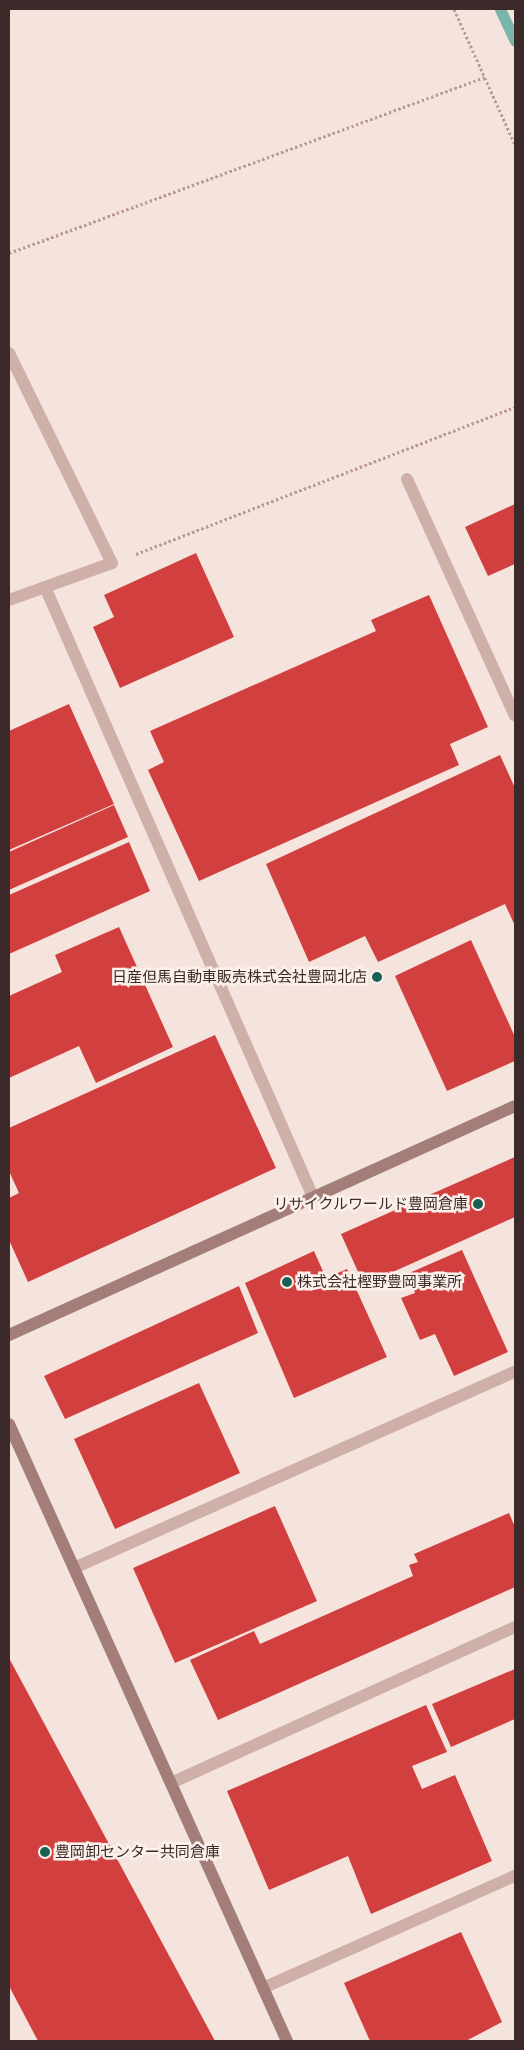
<!DOCTYPE html>
<html>
<head>
<meta charset="utf-8">
<style>
  body { margin:0 }
  #map { position:relative; width:524px; height:2050px; overflow:hidden; background:#f5e4de; font-family:Arial,"Noto Sans JP",sans-serif }
  div>[style] { position:absolute }
  .stream>* { height:11px; margin:-5.5px; padding:0 5.5px; transform-origin:5.5px; border-radius:5.5px; background:#79b5a9 }
  .building>* { inset:0; background:#d23f3f }
  .path>* { height:3px; margin-top:-1.5px; transform-origin:0; background:repeating-linear-gradient(90deg,#bb9a92 0 2.5px,transparent 0 5px) }
  .street>* { height:12px; margin:-6px; padding:0 6px; transform-origin:6px; border-radius:6px; background:#cfb0a8 }
  .secondary>* { height:12px; margin:-6px; padding:0 6px; transform-origin:6px; border-radius:6px; background:#a37e79 }
  .dots>* { width:14px; height:14px; translate:-50% -50%; box-sizing:border-box; border:2px solid #fcf0eb; border-radius:50% }
  span { translate:-50% -50%; white-space:nowrap; text-align:center; line-height:1.15; -webkit-text-stroke:5px #fcf0eb; paint-order:stroke }
  .poi-label { font-size:15px; color:#3b2a29 }
  .right { translate:-100% -50%; text-align:right }
  .left { translate:0 -50%; text-align:left }
  .frame { position:absolute; inset:0; border:10px solid #3b2a29; pointer-events:none }
</style>
</head>
<body>
<div id="map">
  <div class="stream">
    <div style="left:500px;top:9px;width:35px;rotate:65deg"></div>
  </div>
  <div class="building">
    <div style="clip-path:polygon(515px 504px,515px 564px,488px 576px,465px 527px)"></div>
    <div style="clip-path:polygon(196px 553px,234px 637px,120px 688px,93px 627px,114px 617px,104px 595px)"></div>
    <div style="clip-path:polygon(429px 595px,488px 727px,450px 744px,459px 765px,199px 881px,148px 770px,164px 762px,150px 731px,376px 631px,371px 620px)"></div>
    <div style="clip-path:polygon(69px 704px,114px 804px,9px 850px,9px 731px)"></div>
    <div style="clip-path:polygon(500px 755px,515px 788px,515px 926px,505px 904px,378px 962px,365px 936px,309px 962px,266px 864px)"></div>
    <div style="clip-path:polygon(114px 805px,128px 837px,9px 890px,9px 852px)"></div>
    <div style="clip-path:polygon(129px 842px,150px 891px,9px 954px,9px 895px)"></div>
    <div style="clip-path:polygon(119px 927px,173px 1047px,96px 1083px,79px 1046px,9px 1078px,9px 996px,62px 972px,55px 955px)"></div>
    <div style="clip-path:polygon(471px 940px,515px 1037px,515px 1061px,447px 1091px,395px 976px)"></div>
    <div style="clip-path:polygon(215px 1035px,276px 1168px,28px 1282px,9px 1240px,9px 1198px,19px 1193px,9px 1171px,9px 1128px)"></div>
    <div style="clip-path:polygon(515px 1157px,515px 1217px,364px 1285px,341px 1234px)"></div>
    <div style="clip-path:polygon(462px 1250px,508px 1352px,454px 1376px,435px 1334px,420px 1340px,401px 1298px,415px 1293px,407px 1274px)"></div>
    <div style="clip-path:polygon(314px 1251px,326px 1278px,347px 1269px,387px 1357px,294px 1398px,245px 1283px)"></div>
    <div style="clip-path:polygon(239px 1286px,258px 1333px,65px 1419px,44px 1376px)"></div>
    <div style="clip-path:polygon(199px 1383px,240px 1473px,115px 1529px,74px 1439px)"></div>
    <div style="clip-path:polygon(275px 1506px,317px 1601px,175px 1663px,133px 1568px)"></div>
    <div style="clip-path:polygon(509px 1513px,515px 1527px,515px 1587px,218px 1720px,190px 1660px,254px 1631px,260px 1644px,413px 1576px,409px 1565px,418px 1562px,414px 1554px)"></div>
    <div style="clip-path:polygon(9px 1658px,215px 2041px,38px 2041px,9px 1986px)"></div>
    <div style="clip-path:polygon(515px 1669px,515px 1719px,451px 1747px,432px 1704px)"></div>
    <div style="clip-path:polygon(426px 1705px,447px 1752px,412px 1766px,422px 1789px,455px 1775px,492px 1861px,371px 1914px,348px 1856px,269px 1890px,227px 1791px)"></div>
    <div style="clip-path:polygon(461px 1932px,502px 2022px,466px 2041px,370px 2041px,344px 1983px)"></div>
  </div>
  <div class="path">
    <div style="left:454px;top:9px;width:149px;rotate:65.8deg"></div>
    <div style="left:9px;top:253px;width:507px;rotate:-20.29deg"></div>
    <div style="left:136px;top:554px;width:407px;rotate:-21.2deg"></div>
  </div>
  <div class="street">
    <div style="left:9px;top:353px;width:234px;rotate:63.9deg"></div>
    <div style="left:112px;top:563px;width:109px;rotate:160.2deg"></div>
    <div style="left:407px;top:479px;width:260px;rotate:65.5deg"></div>
    <div style="left:45px;top:587px;width:666px;rotate:66.28deg"></div>
    <div style="left:74px;top:1568px;width:483px;rotate:-24deg"></div>
    <div style="left:171px;top:1783px;width:378px;rotate:-24.4deg"></div>
    <div style="left:263px;top:1988px;width:276px;rotate:-24deg"></div>
  </div>
  <div class="secondary">
    <div style="left:9px;top:1335px;width:555px;rotate:-24.35deg"></div>
    <div style="left:9px;top:1424px;width:677px;rotate:65.75deg"></div>
  </div>
  <div class="dots">
    <div style="left:377px;top:977px;background:#196155"></div>
    <div style="left:478px;top:1204px;background:#196155"></div>
    <div style="left:287px;top:1282px;background:#196155"></div>
    <div style="left:45px;top:1852px;background:#196155"></div>
  </div>
  <div class="poi-label">
    <span class="right" style="left:367px;top:977px">日産但馬自動車販売株式会社豊岡北店</span>
    <span class="right" style="left:468px;top:1204px">リサイクルワールド豊岡倉庫</span>
    <span class="left" style="left:297px;top:1282px">株式会社樫野豊岡事業所</span>
    <span class="left" style="left:55px;top:1852px">豊岡卸センター共同倉庫</span>
  </div>
  <div class="frame"></div>
</div>
</body>
</html>
